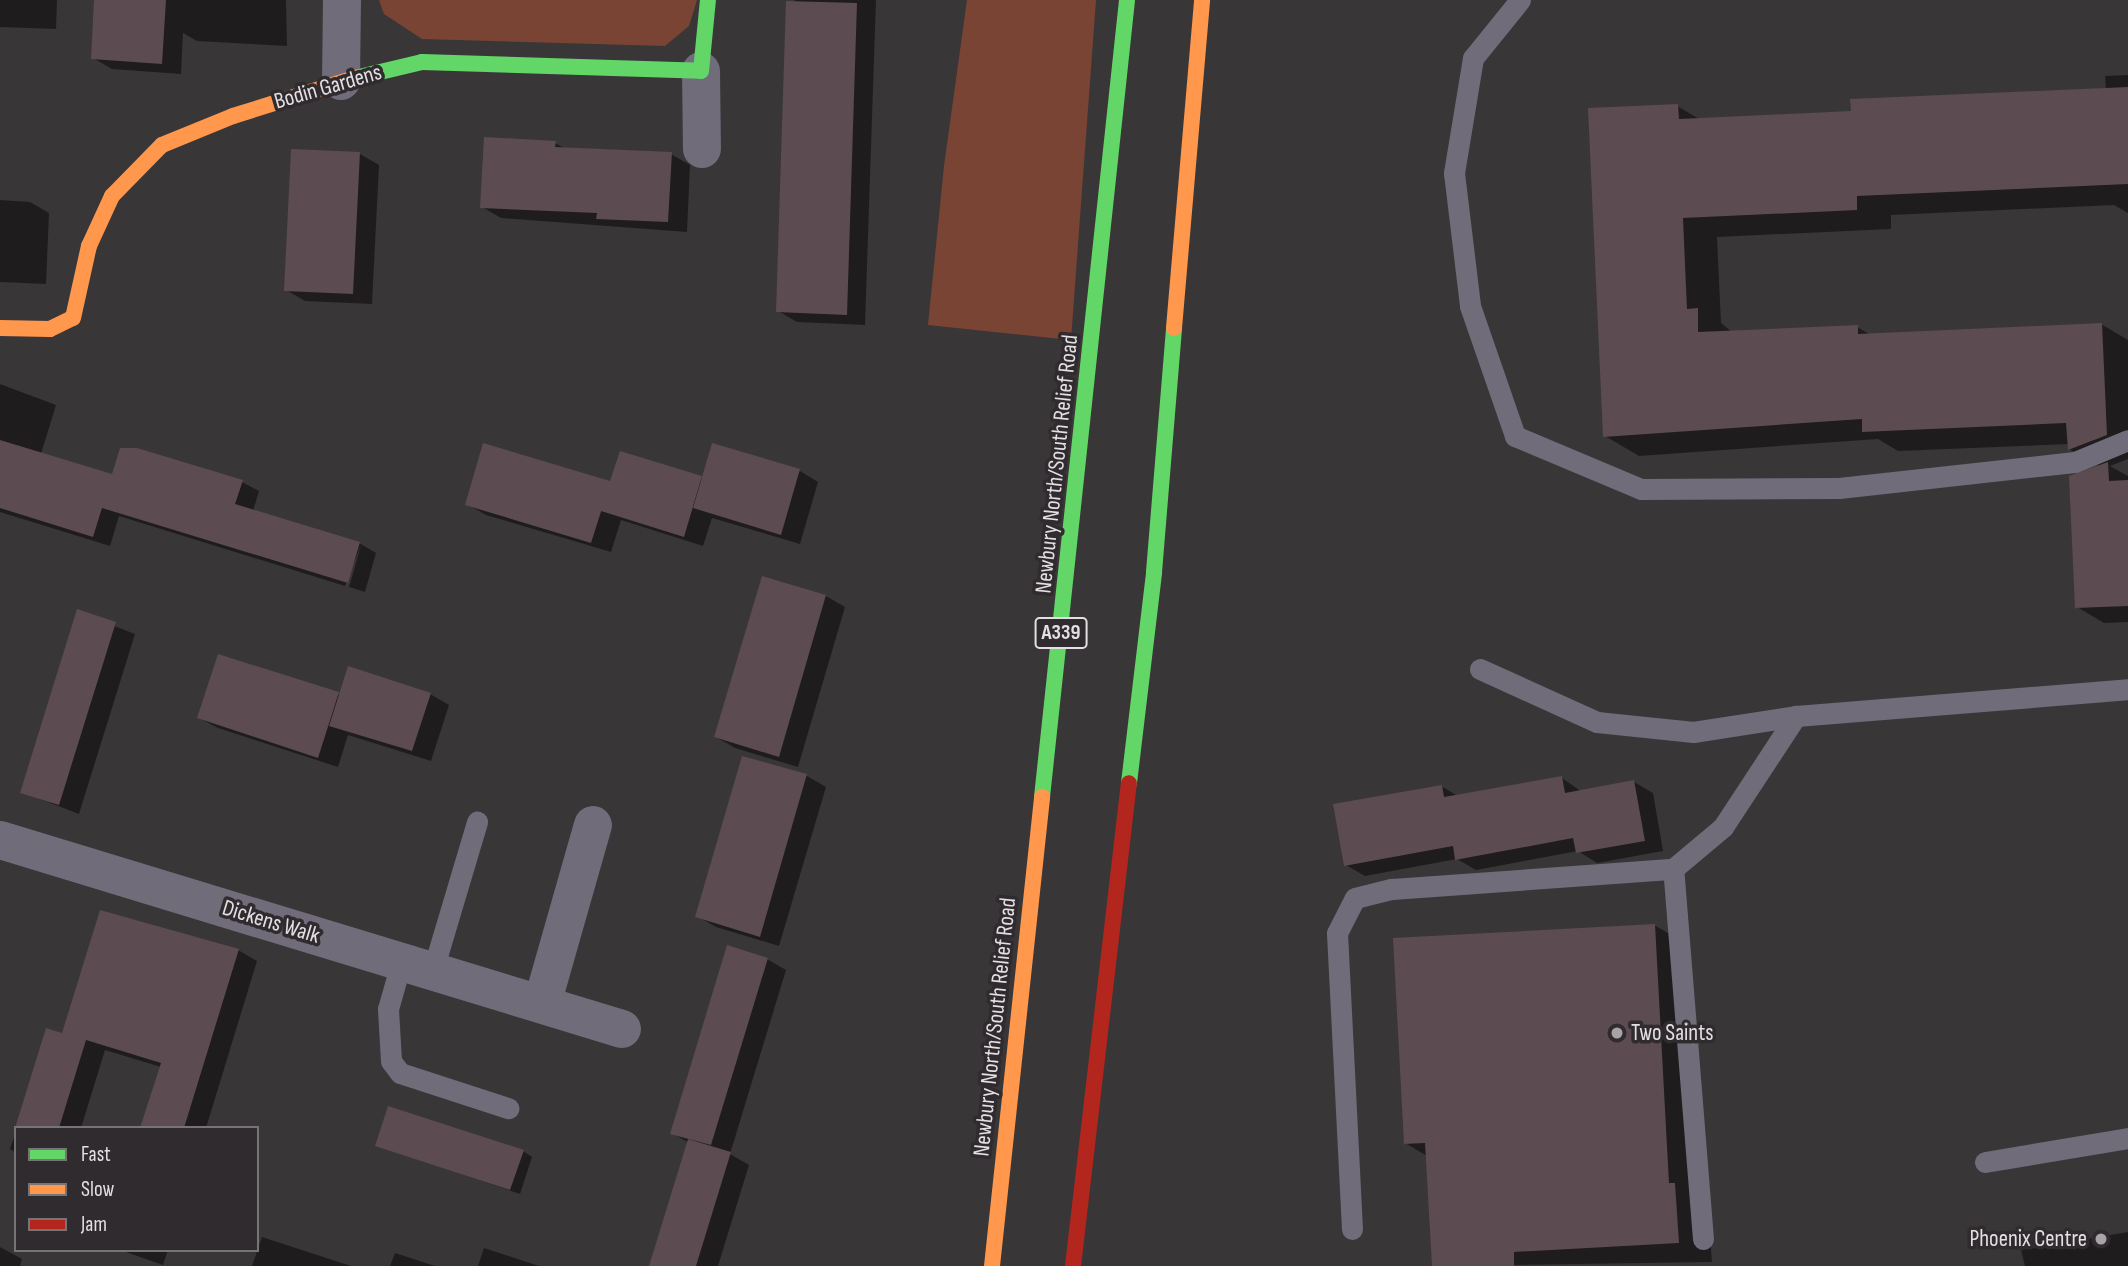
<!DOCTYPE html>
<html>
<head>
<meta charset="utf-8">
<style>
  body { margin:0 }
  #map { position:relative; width:2128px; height:1266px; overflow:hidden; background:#393638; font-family:"Sofia Sans Condensed",sans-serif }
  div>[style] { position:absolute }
  .green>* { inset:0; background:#794433 }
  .shadow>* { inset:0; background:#0007 }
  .building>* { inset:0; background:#5c4b51 }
  .lane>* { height:21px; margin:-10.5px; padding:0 10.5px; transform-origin:10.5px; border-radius:10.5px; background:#716c7a }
  .street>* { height:38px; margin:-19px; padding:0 19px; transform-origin:19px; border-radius:19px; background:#716c7a }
  .fast>* { height:16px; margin:-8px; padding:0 8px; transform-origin:8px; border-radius:8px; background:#63d668 }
  .slow>* { height:16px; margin:-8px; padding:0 8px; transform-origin:8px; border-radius:8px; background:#ff974d }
  .jam>* { height:16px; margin:-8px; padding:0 8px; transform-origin:8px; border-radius:8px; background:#b3261e }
  .dots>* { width:19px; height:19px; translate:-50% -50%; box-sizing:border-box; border:4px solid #302b2f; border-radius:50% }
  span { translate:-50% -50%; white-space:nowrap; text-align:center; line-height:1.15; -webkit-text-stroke:7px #302b2f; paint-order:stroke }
  .shield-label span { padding:2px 5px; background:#302b2f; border:2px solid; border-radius:5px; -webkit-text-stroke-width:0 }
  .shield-label { font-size:21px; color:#e3dfe2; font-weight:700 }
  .street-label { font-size:23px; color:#e3dfe2 }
  .poi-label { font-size:23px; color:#e3dfe2 }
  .left { translate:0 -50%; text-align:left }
  .right { translate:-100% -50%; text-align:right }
  .legend { position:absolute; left:14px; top:1126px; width:245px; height:126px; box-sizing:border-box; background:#302b2f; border:2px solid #787377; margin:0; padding:9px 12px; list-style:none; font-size:21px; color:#e3dfe2 }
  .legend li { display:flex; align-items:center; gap:14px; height:35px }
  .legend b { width:35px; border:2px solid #787377 }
</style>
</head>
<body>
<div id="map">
  <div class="green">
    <div style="clip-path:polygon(379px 0,697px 0,689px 26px,665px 46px,422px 39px,384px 14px)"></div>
    <div style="clip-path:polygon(967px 0,1096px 0,1071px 340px,928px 325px,944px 166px)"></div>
  </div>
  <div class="shadow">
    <div style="clip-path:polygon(0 0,57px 0,56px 29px,0 27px)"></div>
    <div style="clip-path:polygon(96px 0,286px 0,287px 46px,197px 41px,183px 33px,181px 74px,112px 69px,93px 58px)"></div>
    <div style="clip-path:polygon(795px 0,876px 0,865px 325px,797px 322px,778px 311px)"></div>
    <div style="clip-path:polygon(2128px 75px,2128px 213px,2114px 205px,1891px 215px,1891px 229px,1717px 237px,1721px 323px,1732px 332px,1857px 327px,1871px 335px,2101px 324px,2128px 340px,2128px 459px,2110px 466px,2128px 476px,2128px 622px,2104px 623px,2077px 607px,2101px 467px,2069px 449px,2069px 444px,1898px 451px,1878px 439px,1639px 456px,1605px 436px,1677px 106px,1701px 120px,1853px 113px,2106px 90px,2105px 76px)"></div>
    <div style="clip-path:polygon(555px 143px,566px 149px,671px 154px,690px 165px,687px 232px,501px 218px,482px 207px)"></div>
    <div style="clip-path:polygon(293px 150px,360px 154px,379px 165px,372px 304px,305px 301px,286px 290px)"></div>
    <div style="clip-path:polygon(0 200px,30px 202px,49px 213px,46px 284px,0 282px)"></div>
    <div style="clip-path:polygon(0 384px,56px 405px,41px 454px,113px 476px,242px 482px,259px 491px,253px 511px,359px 543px,376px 553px,365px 592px,349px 587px,361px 545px,345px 586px,119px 516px,110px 546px,0 512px)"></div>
    <div style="clip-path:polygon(714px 446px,800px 471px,818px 482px,800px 544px,712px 518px,703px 546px,621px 520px,611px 552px,486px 515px,467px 504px,612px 484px,704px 478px)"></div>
    <div style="clip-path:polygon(763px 578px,826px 596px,845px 607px,798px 767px,735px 748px,716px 737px)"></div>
    <div style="clip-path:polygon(78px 612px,135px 634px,79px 814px,22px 792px)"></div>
    <div style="clip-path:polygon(219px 656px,340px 695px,430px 694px,449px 705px,431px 761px,348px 735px,338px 767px,218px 728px,199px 718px)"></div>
    <div style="clip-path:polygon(744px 758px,807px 776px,826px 787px,779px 946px,716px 927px,697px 916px)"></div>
    <div style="clip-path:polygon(1562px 778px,1582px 792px,1634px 782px,1653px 793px,1663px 851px,1597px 863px,1578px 851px,1476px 870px,1457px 859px,1365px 876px,1346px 865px,1441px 786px,1458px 796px)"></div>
    <div style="clip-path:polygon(1654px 925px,1689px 945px,1712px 1262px,1434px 1266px,1427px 1156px,1405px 1143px)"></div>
    <div style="clip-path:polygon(238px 950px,257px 961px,206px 1128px,142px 1128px,161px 1067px,105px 1050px,81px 1128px,17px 1128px,63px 1035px)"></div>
    <div style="clip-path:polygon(767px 959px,786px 970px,730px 1154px,749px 1165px,718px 1266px,659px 1266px,689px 1143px,672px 1133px)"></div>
    <div style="clip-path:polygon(16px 1131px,16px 1153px,10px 1149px)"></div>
    <div style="clip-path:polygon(377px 1145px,523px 1151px,532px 1157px,520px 1194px)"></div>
    <div style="clip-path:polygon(2128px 1232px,2128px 1266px,2025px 1266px,2021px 1250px)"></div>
    <div style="clip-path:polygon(262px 1237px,351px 1266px,252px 1266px)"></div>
    <div style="clip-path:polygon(0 1247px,22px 1259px,20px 1266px,0 1266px)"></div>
    <div style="clip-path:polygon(484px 1248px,539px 1266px,478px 1266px)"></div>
    <div style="clip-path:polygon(120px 1250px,168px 1250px,163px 1265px)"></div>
    <div style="clip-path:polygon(395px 1253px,435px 1266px,390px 1266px)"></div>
  </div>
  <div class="building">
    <div style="clip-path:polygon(94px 0,166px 0,162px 64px,91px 59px)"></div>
    <div style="clip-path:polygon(786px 1px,857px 3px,847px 315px,776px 312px)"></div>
    <div style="clip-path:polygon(2128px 87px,2128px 184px,1857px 196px,1857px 210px,1683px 218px,1687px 309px,1698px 308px,1698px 332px,1858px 325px,1858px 334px,2102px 323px,2107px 435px,2068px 450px,2066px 423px,1862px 432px,1862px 419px,1603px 437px,1588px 108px,1678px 104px,1679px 119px,1851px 111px,1850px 99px)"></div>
    <div style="clip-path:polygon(484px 137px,556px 141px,555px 147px,672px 152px,668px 222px,596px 219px,597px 213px,480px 208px)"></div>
    <div style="clip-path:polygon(291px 149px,360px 152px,353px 294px,284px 291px)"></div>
    <div style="clip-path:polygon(0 440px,112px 474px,120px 448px,137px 448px,243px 480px,235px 504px,360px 542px,348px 583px,102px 508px,93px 537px,0 508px)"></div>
    <div style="clip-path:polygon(483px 443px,610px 481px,620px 451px,702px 476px,684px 537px,601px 511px,606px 496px,591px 543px,465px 505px)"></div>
    <div style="clip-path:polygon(712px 443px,800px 469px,781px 535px,693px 508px)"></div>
    <div style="clip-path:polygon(2108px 462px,2109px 481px,2128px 480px,2128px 606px,2075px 608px,2069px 476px)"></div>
    <div style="clip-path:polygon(762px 576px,826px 595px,779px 757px,714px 737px)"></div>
    <div style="clip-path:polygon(77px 609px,116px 622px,59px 805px,20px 793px)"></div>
    <div style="clip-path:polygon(218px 654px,339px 692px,318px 758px,197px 718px)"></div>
    <div style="clip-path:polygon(348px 666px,431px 693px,412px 751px,329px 726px)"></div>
    <div style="clip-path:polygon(742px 756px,807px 774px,760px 937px,695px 917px)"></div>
    <div style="clip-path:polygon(1562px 776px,1565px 793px,1634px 780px,1645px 841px,1576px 853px,1573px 838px,1455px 860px,1453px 846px,1344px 866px,1333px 804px,1442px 785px,1444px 797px)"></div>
    <div style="clip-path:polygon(100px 910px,239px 949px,184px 1128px,140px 1128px,161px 1063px,86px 1040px,59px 1128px,15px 1128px,46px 1028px,62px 1033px)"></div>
    <div style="clip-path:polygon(1655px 924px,1669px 1183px,1675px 1183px,1679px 1243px,1514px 1252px,1514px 1266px,1432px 1266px,1425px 1143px,1404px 1144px,1393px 938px)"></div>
    <div style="clip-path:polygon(727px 945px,768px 958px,711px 1145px,670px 1134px)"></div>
    <div style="clip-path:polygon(388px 1106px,524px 1150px,510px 1190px,375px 1146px)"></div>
    <div style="clip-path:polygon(688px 1139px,731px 1152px,696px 1266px,649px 1266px)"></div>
  </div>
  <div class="lane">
    <div style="left:1520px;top:0;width:75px;rotate:129deg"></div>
    <div style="left:1473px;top:58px;width:117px;rotate:99.4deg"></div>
    <div style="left:1454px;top:173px;width:134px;rotate:83.1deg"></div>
    <div style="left:1470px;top:306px;width:138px;rotate:70.9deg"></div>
    <div style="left:1515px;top:436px;width:137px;rotate:22.8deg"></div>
    <div style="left:1641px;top:489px;width:198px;rotate:-0.3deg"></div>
    <div style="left:1839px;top:488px;width:237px;rotate:-6.3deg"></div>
    <div style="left:2075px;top:462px;width:57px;rotate:-22.5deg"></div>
    <div style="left:1480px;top:669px;width:128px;rotate:24.4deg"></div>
    <div style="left:1597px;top:722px;width:97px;rotate:5.9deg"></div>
    <div style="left:1693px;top:732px;width:104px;rotate:-8.8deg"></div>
    <div style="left:1796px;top:716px;width:333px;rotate:-4.6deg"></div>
    <div style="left:401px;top:963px;width:48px;rotate:105.8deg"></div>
    <div style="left:388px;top:1009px;width:52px;rotate:86.7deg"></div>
    <div style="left:391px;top:1061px;width:15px;rotate:53deg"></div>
    <div style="left:400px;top:1073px;width:114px;rotate:18deg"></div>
    <div style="left:432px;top:973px;width:158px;rotate:-73.4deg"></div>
    <div style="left:1985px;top:1162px;width:145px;rotate:-9.5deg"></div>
    <div style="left:1352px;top:1229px;width:296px;rotate:-92.9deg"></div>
    <div style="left:1337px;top:933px;width:39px;rotate:-63deg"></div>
    <div style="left:1355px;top:898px;width:38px;rotate:-14deg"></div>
    <div style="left:1392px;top:889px;width:282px;rotate:-4.1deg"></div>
    <div style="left:1703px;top:1239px;width:371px;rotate:-94.6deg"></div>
    <div style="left:1673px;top:869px;width:65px;rotate:-40deg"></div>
    <div style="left:1723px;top:827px;width:133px;rotate:-56.7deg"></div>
  </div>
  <div class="street">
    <div style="left:701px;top:71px;width:78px;rotate:89.3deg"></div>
    <div style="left:341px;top:81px;width:81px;rotate:-89.3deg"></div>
    <div style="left:0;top:840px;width:650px;rotate:16.9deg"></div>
    <div style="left:542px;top:1004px;width:186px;rotate:-74.1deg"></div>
  </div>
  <div class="fast">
    <div style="left:355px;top:78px;width:69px;rotate:-13.4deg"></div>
    <div style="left:422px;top:62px;width:279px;rotate:1.8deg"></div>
    <div style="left:701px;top:71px;width:71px;rotate:-84.4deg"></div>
    <div style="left:1129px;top:783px;width:212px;rotate:-83.2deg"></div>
    <div style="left:1154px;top:572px;width:245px;rotate:-85.3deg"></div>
    <div style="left:1042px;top:797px;width:802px;rotate:-83.91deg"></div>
  </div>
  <div class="slow">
    <div style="left:0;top:328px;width:50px;rotate:1.1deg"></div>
    <div style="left:50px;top:329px;width:25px;rotate:-26deg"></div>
    <div style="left:73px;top:318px;width:74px;rotate:-77.5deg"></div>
    <div style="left:89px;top:246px;width:55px;rotate:-65.3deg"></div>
    <div style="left:112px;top:196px;width:71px;rotate:-45.6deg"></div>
    <div style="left:162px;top:145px;width:77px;rotate:-22.2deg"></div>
    <div style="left:233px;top:116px;width:128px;rotate:-17.3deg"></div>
    <div style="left:1174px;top:328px;width:329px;rotate:-85.1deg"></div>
    <div style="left:992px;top:1266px;width:472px;rotate:-83.9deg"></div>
  </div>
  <div class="jam">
    <div style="left:1073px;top:1266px;width:486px;rotate:-83.4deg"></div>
  </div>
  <div class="dots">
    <div style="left:1617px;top:1033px;background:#a8a4a6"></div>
    <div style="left:2101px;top:1239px;background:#a8a4a6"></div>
  </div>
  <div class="shield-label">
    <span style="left:1061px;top:633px">A339</span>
  </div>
  <div class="street-label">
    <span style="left:328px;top:87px;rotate:-16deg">Bodin Gardens</span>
    <span style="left:1057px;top:464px;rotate:-84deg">Newbury North/South Relief Road</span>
    <span style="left:271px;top:922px;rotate:17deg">Dickens Walk</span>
    <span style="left:995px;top:1027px;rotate:-84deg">Newbury North/South Relief Road</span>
  </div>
  <div class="poi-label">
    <span class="left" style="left:1631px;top:1033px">Two Saints</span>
    <span class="right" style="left:2087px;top:1239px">Phoenix Centre</span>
  </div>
  <ul class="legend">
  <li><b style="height:9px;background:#63d668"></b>Fast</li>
  <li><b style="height:9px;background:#ff974d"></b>Slow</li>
  <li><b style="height:9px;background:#b3261e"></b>Jam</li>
  </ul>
</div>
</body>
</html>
